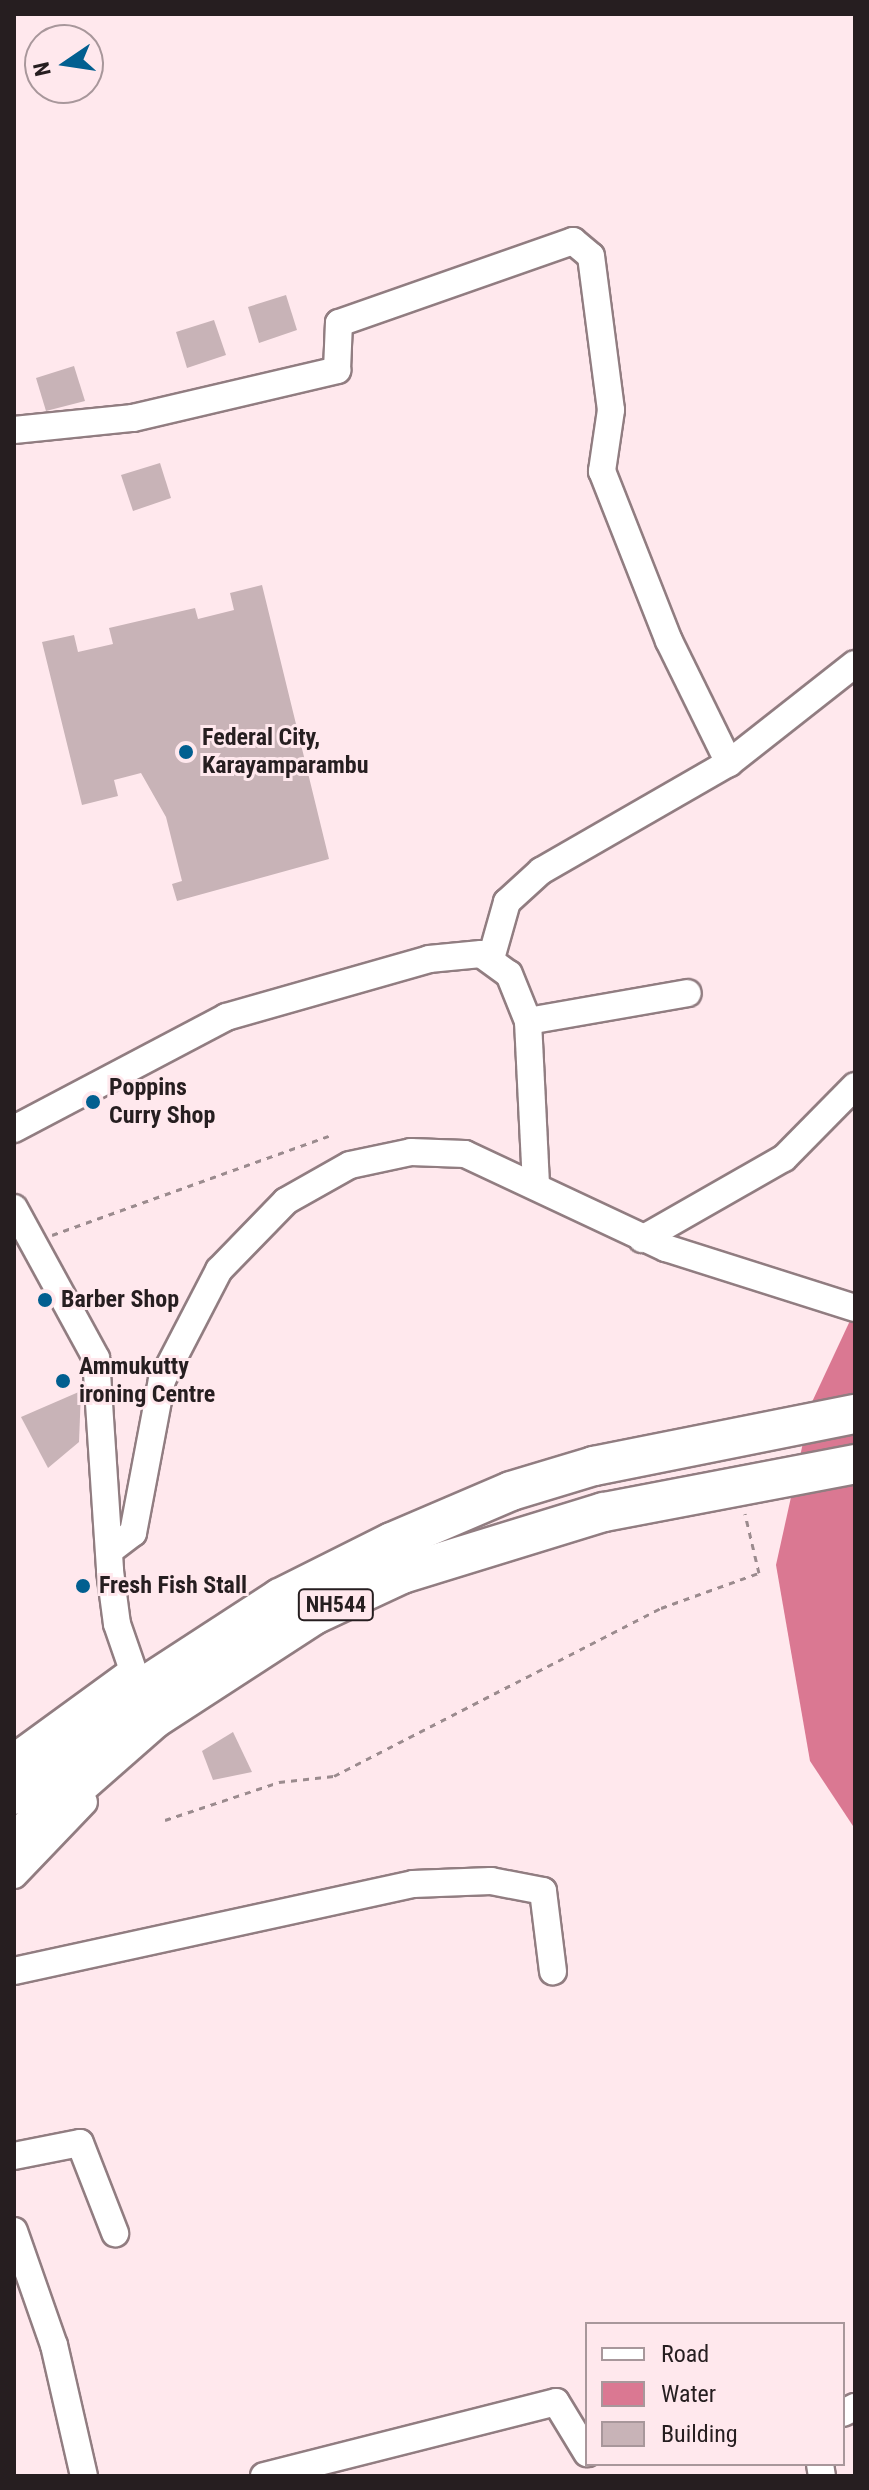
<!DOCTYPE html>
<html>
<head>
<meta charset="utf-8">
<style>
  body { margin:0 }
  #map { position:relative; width:869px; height:2490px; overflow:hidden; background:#ffe8ed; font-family:"Roboto Condensed",sans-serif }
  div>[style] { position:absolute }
  .water>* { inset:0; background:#da7892 }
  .building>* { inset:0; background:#c8b3b7 }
  .path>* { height:3px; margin-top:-1.5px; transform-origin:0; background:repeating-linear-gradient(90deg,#9b8b8e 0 6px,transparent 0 12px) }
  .roads { filter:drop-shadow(2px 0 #917d81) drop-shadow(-2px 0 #917d81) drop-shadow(0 2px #917d81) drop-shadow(0 -2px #917d81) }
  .minor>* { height:26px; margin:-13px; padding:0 13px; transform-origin:13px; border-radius:13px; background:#fff }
  .highway>* { height:38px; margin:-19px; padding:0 19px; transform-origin:19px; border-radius:19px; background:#fff }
  .dots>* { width:22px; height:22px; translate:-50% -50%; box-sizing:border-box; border:4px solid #ffe8ed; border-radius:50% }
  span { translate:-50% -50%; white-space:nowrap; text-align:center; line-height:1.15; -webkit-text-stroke:6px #ffe8ed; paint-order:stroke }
  .shield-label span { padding:2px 6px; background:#ffe8ed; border:2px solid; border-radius:6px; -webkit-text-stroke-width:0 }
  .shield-label { font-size:22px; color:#261e20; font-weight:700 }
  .poi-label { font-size:24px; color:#261e20; font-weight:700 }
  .left { translate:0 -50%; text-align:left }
  .frame { position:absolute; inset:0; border:16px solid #261e20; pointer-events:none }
  .legend { position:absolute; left:585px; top:2322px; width:260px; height:144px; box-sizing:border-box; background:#ffe8ed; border:2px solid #a8979b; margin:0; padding:10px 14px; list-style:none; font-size:24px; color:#261e20 }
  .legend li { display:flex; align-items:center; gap:16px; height:40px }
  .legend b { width:40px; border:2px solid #a8979b }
  .north { position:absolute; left:24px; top:24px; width:80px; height:80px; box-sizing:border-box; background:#ffe8ed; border:2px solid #a8979b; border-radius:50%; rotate:257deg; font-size:22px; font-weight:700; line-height:32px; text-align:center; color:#261e20 }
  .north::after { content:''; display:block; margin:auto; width:28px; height:36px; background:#025f90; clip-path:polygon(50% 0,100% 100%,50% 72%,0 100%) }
</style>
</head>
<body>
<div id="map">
  <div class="water">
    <div style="clip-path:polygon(855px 1310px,855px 1829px,810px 1761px,776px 1565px,812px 1402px)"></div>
  </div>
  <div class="building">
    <div style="clip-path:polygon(286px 295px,297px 330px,259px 343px,248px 307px)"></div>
    <div style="clip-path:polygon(214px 320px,226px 355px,187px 368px,176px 332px)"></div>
    <div style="clip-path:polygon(74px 366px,85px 401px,46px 411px,36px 378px)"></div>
    <div style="clip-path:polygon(160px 463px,171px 498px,133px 511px,121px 475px)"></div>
    <div style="clip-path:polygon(262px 585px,329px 859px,177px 901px,172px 884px,182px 881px,166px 817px,141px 773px,114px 780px,118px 796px,82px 805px,42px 642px,74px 635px,78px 652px,113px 644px,109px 628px,195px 608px,198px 619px,234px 610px,230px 593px)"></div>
    <div style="clip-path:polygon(81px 1391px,79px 1442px,48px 1468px,21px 1417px)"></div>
    <div style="clip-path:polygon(233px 1732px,252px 1772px,213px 1780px,202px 1751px)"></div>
  </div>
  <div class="path">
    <div style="left:52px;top:1235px;width:294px;rotate:-19.7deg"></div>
    <div style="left:165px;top:1820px;width:120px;rotate:-18.4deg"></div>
    <div style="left:279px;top:1782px;width:55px;rotate:-6.2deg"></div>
    <div style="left:334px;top:1776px;width:368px;rotate:-27.2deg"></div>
    <div style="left:661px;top:1608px;width:104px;rotate:-19.7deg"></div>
    <div style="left:759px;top:1573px;width:61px;rotate:-103.3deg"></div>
  </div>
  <div class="roads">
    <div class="minor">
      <div style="left:14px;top:430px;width:120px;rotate:-5.8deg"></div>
      <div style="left:133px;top:418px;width:210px;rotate:-13.2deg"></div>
      <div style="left:337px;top:370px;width:47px;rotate:-87.6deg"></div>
      <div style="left:339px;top:323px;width:248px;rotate:-19.3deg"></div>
      <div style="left:573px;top:241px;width:23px;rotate:40deg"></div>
      <div style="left:591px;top:256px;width:155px;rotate:82.6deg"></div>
      <div style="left:611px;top:410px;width:62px;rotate:98.4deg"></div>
      <div style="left:602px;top:471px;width:183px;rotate:68.5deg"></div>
      <div style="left:669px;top:641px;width:136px;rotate:63.8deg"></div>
      <div style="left:492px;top:955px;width:55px;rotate:-74.2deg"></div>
      <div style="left:507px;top:902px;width:46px;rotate:-42.4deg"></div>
      <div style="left:541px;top:871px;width:217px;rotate:-29.9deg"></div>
      <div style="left:729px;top:763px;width:160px;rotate:-38.2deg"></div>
      <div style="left:528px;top:1021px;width:162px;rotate:-9.9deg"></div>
      <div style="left:14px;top:1129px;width:240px;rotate:-27.8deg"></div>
      <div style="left:226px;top:1017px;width:211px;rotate:-15.9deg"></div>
      <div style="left:429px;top:959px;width:52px;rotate:-5.5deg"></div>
      <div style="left:481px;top:954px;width:34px;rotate:36deg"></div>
      <div style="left:509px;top:974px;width:51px;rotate:68deg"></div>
      <div style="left:528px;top:1021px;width:161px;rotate:87.2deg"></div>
      <div style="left:14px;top:1208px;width:171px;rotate:61.3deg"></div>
      <div style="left:96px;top:1358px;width:213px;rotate:86.2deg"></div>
      <div style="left:110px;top:1571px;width:53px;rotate:82.5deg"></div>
      <div style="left:117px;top:1624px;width:83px;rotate:70.9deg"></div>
      <div style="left:642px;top:1239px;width:163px;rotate:-29.7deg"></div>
      <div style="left:784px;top:1158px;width:101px;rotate:-45.4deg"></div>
      <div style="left:109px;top:1551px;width:30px;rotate:-37deg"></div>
      <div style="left:133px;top:1533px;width:156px;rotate:-79.3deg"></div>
      <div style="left:162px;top:1380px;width:124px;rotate:-62.6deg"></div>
      <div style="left:219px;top:1270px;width:96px;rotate:-45.8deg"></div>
      <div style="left:286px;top:1201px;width:73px;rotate:-29.4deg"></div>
      <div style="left:350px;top:1165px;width:62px;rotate:-12deg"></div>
      <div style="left:411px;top:1152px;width:54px;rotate:2.1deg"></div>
      <div style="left:465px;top:1154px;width:222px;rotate:25.1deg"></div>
      <div style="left:666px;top:1248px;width:198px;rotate:17.6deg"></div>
      <div style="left:14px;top:1757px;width:146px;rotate:-36.1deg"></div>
      <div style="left:14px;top:1875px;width:101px;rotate:-46.2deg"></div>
      <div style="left:14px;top:1971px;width:408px;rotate:-12.3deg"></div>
      <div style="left:413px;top:1884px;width:78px;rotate:-2.2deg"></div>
      <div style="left:491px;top:1881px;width:53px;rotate:10.9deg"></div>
      <div style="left:543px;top:1891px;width:81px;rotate:82.9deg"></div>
      <div style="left:14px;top:2156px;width:67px;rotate:-11.1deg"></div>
      <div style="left:80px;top:2143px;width:97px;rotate:68.7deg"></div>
      <div style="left:14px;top:2231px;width:121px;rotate:70.7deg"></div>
      <div style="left:54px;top:2345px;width:134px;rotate:77.1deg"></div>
      <div style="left:843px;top:2413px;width:13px;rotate:-27deg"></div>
      <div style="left:820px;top:2464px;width:12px;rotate:81deg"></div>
      <div style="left:264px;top:2476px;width:301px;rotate:-14.2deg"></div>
      <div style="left:556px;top:2402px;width:60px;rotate:58.7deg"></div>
    </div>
    <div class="highway">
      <div style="left:14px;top:1795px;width:161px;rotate:-40.2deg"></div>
      <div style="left:137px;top:1691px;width:171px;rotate:-33deg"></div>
      <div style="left:280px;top:1598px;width:125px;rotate:-26.6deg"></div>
      <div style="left:392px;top:1542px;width:129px;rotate:-23.2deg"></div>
      <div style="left:511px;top:1491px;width:87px;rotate:-16.8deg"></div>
      <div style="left:594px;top:1466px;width:266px;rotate:-11.3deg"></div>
      <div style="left:14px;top:1842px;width:186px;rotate:-41.3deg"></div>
      <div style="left:154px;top:1719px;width:191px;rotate:-33deg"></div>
      <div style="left:314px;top:1615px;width:97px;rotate:-25deg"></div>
      <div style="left:402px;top:1574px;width:211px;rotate:-17.1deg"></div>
      <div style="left:604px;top:1512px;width:256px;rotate:-10.8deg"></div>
    </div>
  </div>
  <div class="dots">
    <div style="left:186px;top:752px;background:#025f90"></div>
    <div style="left:93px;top:1102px;background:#025f90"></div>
    <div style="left:45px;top:1300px;background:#025f90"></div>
    <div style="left:63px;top:1381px;background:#025f90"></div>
    <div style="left:83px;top:1586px;background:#025f90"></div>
  </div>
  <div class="shield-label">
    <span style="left:336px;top:1605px">NH544</span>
  </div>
  <div class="poi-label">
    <span class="left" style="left:202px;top:752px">Federal City,<br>Karayamparambu</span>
    <span class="left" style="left:109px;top:1102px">Poppins<br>Curry Shop</span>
    <span class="left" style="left:61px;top:1300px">Barber Shop</span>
    <span class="left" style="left:79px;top:1381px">Ammukutty<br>ironing Centre</span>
    <span class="left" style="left:99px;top:1586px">Fresh Fish Stall</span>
  </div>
  <div class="frame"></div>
  <ul class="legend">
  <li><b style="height:10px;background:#fff"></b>Road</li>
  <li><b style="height:22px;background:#da7892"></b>Water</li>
  <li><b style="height:22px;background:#c8b3b7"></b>Building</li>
  </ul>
  <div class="north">N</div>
</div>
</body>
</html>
